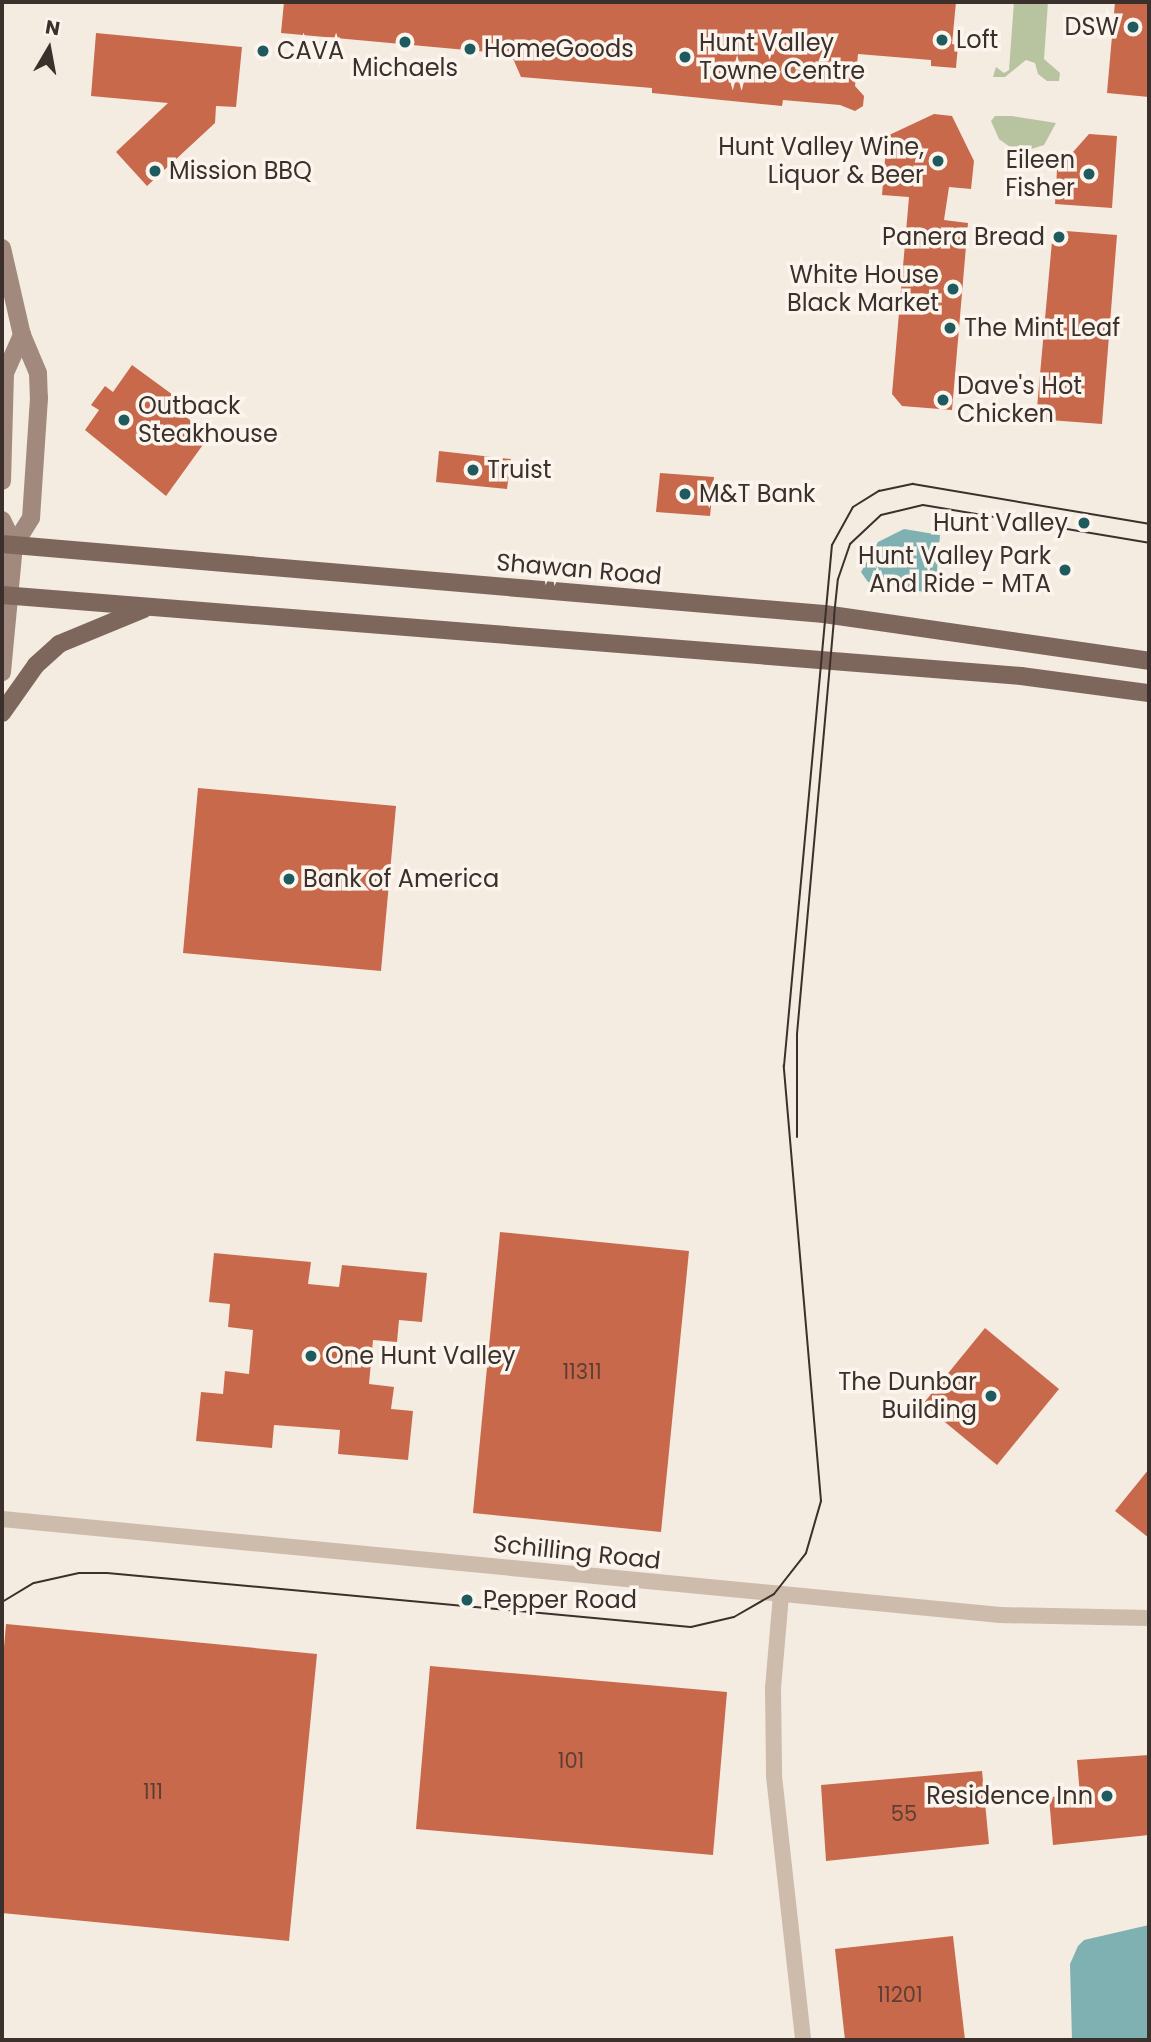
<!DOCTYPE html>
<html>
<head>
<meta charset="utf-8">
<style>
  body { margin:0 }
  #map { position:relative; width:1151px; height:2042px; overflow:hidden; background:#f4ebe1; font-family:Poppins,sans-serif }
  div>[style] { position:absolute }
  .green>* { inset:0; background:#b8c4a0 }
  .water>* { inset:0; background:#7fb0b2 }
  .building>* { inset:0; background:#c8694b }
  .minor>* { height:16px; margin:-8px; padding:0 8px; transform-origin:8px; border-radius:8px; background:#cdbbac }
  .secondary>* { height:18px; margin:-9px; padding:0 9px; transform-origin:9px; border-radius:9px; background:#a18a7d }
  .primary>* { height:18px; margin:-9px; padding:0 9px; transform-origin:9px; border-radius:9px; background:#7d675c }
  .tram>* { height:2px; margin:-1px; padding:0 1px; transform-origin:1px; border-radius:1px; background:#3b302b }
  .dots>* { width:19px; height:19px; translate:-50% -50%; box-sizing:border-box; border:4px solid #fbf5ee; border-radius:50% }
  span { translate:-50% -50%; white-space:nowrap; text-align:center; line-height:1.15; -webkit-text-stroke:7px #fbf5ee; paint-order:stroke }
  .number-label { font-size:21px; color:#5e3e33 }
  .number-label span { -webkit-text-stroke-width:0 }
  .poi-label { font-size:24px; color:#3b302b }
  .right { translate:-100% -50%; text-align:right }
  .left { translate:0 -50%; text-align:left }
  .street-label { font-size:24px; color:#3b302b }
  .frame { position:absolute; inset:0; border:4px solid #3b302b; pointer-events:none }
  .north { position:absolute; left:14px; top:14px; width:70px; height:70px; -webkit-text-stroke:5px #fbf5ee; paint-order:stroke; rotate:10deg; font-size:19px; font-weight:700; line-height:28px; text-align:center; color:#3b302b }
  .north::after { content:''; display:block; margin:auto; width:24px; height:32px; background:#3b302b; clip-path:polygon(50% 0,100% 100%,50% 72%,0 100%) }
</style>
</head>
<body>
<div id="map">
  <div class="green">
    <div style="clip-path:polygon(1014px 2px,1048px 2px,1044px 59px,1060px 73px,1059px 81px,1047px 81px,1038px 74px,1035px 63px,1026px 60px,1005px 77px,993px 77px,996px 67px,1004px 73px,1009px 70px)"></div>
    <div style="clip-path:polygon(995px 116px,1012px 116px,1056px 123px,1044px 145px,1028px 150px,1010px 147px,999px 139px,991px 121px)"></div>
  </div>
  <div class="water">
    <div style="clip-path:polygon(904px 529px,940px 535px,935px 594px,868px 582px,861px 572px,878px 542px)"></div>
    <div style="clip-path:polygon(1149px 1925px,1149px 2040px,1072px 2040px,1070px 1964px,1078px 1946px,1084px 1940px)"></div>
  </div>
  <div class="building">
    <div style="clip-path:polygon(284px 2px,956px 2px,952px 44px,958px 45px,956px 68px,931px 66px,931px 60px,858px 54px,855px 86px,864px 96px,863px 106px,855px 111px,840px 105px,783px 100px,782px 106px,652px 93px,652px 88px,521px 77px,511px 54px,281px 33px)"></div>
    <div style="clip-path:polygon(1115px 2px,1149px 2px,1149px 97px,1107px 93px)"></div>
    <div style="clip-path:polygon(96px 33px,242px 47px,236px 107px,216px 106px,215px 123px,147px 186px,116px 152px,168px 103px,91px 96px)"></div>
    <div style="clip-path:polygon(934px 114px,952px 116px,974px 161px,971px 189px,949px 187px,944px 220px,968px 223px,952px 410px,902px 406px,892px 394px,909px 197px,882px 195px,887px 136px)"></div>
    <div style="clip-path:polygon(1089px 134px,1117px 136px,1112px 208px,1055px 204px,1057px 170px)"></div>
    <div style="clip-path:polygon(1053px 230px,1117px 235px,1102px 424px,1036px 419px)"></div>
    <div style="clip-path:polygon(132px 365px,184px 403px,178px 411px,210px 435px,166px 496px,85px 430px,99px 410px,91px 405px,105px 386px,113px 392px)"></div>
    <div style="clip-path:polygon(439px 451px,511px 459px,507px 489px,436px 482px)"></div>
    <div style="clip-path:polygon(660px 473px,714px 477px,710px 516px,656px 512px)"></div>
    <div style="clip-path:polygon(198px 788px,396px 806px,381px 971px,183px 953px)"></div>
    <div style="clip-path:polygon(500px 1232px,689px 1251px,661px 1532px,473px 1513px)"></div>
    <div style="clip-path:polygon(214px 1253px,311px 1262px,308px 1284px,339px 1287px,342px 1265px,427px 1273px,422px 1322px,399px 1320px,397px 1342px,373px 1340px,369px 1384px,394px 1387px,391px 1409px,413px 1411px,408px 1460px,338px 1454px,340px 1430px,274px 1425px,272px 1448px,196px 1441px,201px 1392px,223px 1394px,225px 1371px,249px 1374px,253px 1330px,228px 1327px,230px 1304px,209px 1302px)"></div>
    <div style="clip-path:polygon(985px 1328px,1059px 1389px,997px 1465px,923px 1404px)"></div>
    <div style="clip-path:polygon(1149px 1469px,1149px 1538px,1115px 1511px)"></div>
    <div style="clip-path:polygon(6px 1624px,317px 1654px,289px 1941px,2px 1913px,2px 1671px)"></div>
    <div style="clip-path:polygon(430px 1666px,727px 1692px,713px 1855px,416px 1829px)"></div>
    <div style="clip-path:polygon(1149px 1755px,1149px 1835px,1053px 1845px,1049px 1797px,1080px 1795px,1077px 1760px)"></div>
    <div style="clip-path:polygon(982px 1771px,989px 1844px,826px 1861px,821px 1785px)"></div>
    <div style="clip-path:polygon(953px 1936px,965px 2040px,845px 2040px,835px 1949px)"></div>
  </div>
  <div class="minor">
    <div style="left:2px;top:1519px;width:1003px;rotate:5.49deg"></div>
    <div style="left:1000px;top:1615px;width:149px;rotate:1.2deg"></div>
    <div style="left:781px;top:1595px;width:93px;rotate:94.9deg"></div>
    <div style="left:773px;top:1688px;width:88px;rotate:89.3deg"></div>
    <div style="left:774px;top:1776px;width:266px;rotate:83.7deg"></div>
  </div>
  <div class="secondary">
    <div style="left:2px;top:248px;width:89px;rotate:77.1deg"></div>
    <div style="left:22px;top:335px;width:41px;rotate:67.2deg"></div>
    <div style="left:38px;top:373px;width:25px;rotate:88deg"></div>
    <div style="left:39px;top:398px;width:120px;rotate:93.8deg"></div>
    <div style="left:31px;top:518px;width:32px;rotate:122deg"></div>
    <div style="left:14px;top:545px;width:128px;rotate:95.4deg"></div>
    <div style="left:2px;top:481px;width:108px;rotate:-88.4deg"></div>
    <div style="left:5px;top:373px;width:42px;rotate:-65.9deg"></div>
    <div style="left:2px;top:520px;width:28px;rotate:64deg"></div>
  </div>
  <div class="primary">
    <div style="left:2px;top:544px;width:825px;rotate:4.87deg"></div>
    <div style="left:824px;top:614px;width:328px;rotate:8.2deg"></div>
    <div style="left:2px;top:595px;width:1022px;rotate:4.54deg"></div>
    <div style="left:1021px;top:676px;width:129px;rotate:7.6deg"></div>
    <div style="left:2px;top:713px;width:59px;rotate:-54.7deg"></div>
    <div style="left:36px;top:665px;width:31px;rotate:-42deg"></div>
    <div style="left:59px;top:644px;width:92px;rotate:-22.4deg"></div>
  </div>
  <div class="tram">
    <div style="left:797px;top:1137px;width:103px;rotate:-90deg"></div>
    <div style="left:797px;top:1034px;width:420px;rotate:-84.9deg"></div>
    <div style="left:834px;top:616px;width:37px;rotate:-84deg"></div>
    <div style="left:838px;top:579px;width:37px;rotate:-71deg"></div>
    <div style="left:850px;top:544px;width:42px;rotate:-43.1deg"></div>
    <div style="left:881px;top:515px;width:43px;rotate:-13.4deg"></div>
    <div style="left:923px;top:505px;width:229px;rotate:9.5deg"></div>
    <div style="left:2px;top:1602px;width:37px;rotate:-31deg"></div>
    <div style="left:34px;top:1583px;width:46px;rotate:-12.5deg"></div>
    <div style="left:79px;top:1573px;width:28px"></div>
    <div style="left:107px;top:1573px;width:586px;rotate:5.28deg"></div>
    <div style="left:691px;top:1627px;width:44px;rotate:-13.1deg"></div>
    <div style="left:734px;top:1617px;width:46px;rotate:-29.9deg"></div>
    <div style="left:774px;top:1594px;width:52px;rotate:-52deg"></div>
    <div style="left:806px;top:1553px;width:54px;rotate:-73.9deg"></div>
    <div style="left:821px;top:1501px;width:437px;rotate:-94.9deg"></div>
    <div style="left:784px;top:1066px;width:523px;rotate:-84.74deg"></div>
    <div style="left:832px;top:545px;width:43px;rotate:-61.1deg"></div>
    <div style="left:853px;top:507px;width:31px;rotate:-32deg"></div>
    <div style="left:879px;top:491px;width:35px;rotate:-12deg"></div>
    <div style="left:913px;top:484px;width:239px;rotate:9.6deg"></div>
  </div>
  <div class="dots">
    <div style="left:1133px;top:27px;background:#1f5a5e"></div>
    <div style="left:942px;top:40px;background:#1f5a5e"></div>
    <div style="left:405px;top:42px;background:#1f5a5e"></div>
    <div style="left:470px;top:49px;background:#1f5a5e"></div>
    <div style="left:263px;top:51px;background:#1f5a5e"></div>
    <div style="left:685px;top:57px;background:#1f5a5e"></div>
    <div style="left:938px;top:161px;background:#1f5a5e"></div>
    <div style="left:155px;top:171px;background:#1f5a5e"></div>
    <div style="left:1089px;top:174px;background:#1f5a5e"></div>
    <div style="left:1059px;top:237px;background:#1f5a5e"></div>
    <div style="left:953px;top:289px;background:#1f5a5e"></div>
    <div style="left:950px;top:328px;background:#1f5a5e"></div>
    <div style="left:943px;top:400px;background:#1f5a5e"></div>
    <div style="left:124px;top:420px;background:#1f5a5e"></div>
    <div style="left:473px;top:470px;background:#1f5a5e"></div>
    <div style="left:685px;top:494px;background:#1f5a5e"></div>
    <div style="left:1084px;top:523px;background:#1f5a5e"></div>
    <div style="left:1065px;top:570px;background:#1f5a5e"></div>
    <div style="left:289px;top:879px;background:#1f5a5e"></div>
    <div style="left:311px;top:1356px;background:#1f5a5e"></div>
    <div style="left:991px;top:1396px;background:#1f5a5e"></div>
    <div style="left:467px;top:1600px;background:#1f5a5e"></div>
    <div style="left:1107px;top:1796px;background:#1f5a5e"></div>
  </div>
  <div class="number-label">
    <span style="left:582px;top:1372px">11311</span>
    <span style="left:571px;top:1761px">101</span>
    <span style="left:153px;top:1792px">111</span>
    <span style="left:904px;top:1814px">55</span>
    <span style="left:900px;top:1995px">11201</span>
  </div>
  <div class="poi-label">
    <span class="right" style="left:1119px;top:27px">DSW</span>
    <span class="left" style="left:956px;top:40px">Loft</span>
    <span class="left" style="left:699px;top:57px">Hunt Valley<br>Towne Centre</span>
    <span class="left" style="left:484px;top:49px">HomeGoods</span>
    <span class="left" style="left:277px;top:51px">CAVA</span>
    <span style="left:405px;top:68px">Michaels</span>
    <span class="right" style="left:924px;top:161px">Hunt Valley Wine,<br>Liquor &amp; Beer</span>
    <span class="right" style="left:1075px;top:174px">Eileen<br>Fisher</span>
    <span class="left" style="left:169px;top:171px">Mission BBQ</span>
    <span class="right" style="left:1045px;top:237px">Panera Bread</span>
    <span class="right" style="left:939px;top:289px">White House<br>Black Market</span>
    <span class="left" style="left:964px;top:328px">The Mint Leaf</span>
    <span class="left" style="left:957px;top:400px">Dave's Hot<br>Chicken</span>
    <span class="left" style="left:138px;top:420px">Outback<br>Steakhouse</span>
    <span class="left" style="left:487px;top:470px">Truist</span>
    <span class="left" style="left:699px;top:494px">M&amp;T Bank</span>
    <span class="right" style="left:1068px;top:523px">Hunt Valley</span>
    <span class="right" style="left:1051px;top:570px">Hunt Valley Park<br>And Ride - MTA</span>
    <span class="left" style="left:303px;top:879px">Bank of America</span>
    <span class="left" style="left:325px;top:1356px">One Hunt Valley</span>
    <span class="right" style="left:977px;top:1396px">The Dunbar<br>Building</span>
    <span class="left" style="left:483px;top:1600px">Pepper Road</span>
    <span class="right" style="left:1093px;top:1796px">Residence Inn</span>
  </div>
  <div class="street-label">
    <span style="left:579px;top:569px;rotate:5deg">Shawan Road</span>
    <span style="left:577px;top:1552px;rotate:6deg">Schilling Road</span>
  </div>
  <div class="frame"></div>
  <div class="north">N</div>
</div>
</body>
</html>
